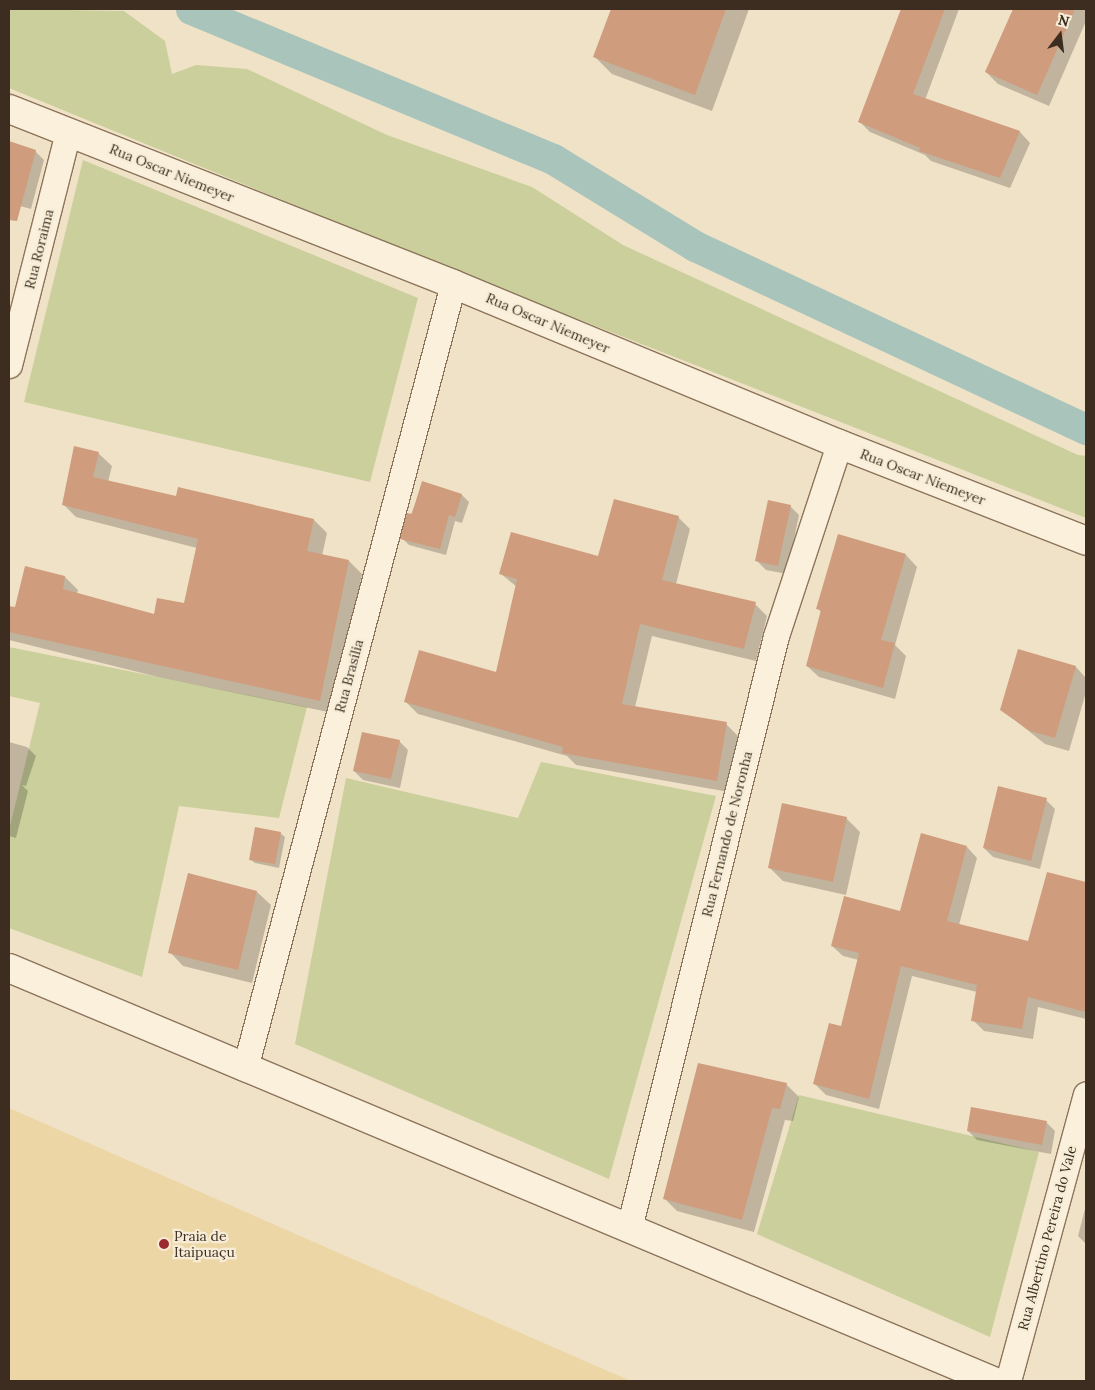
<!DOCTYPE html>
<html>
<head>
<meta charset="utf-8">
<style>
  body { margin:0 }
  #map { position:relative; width:1095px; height:1390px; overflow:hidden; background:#f0e2c7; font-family:Lora,serif }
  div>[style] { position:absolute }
  .green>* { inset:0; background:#cacf9b }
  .sand>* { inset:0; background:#ecd6a5 }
  .shadow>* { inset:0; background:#0003 }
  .canal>* { height:31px; margin:-15.5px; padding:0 15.5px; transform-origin:15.5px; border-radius:15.5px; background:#a9c4bb }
  .building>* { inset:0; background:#cf9c7d }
  .roads { filter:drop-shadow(1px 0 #8c745c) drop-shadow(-1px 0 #8c745c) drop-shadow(0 1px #8c745c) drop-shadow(0 -1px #8c745c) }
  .minor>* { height:25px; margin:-12.5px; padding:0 12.5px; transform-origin:12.5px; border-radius:12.5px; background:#faf0db }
  .tertiary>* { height:28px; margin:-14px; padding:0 14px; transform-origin:14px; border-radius:14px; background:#faf0db }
  .dots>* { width:14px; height:14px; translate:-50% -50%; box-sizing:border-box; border:2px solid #f7edd7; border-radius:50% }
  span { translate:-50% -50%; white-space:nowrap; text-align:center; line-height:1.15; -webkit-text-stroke:4.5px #f7edd7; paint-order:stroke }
  .street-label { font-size:14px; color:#3c2d20 }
  .poi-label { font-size:14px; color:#3c2d20 }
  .left { translate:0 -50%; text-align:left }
  .frame { position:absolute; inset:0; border:10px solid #3c2d20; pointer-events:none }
  .north { position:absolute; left:1035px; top:10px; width:50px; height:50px; -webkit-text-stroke:4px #f7edd7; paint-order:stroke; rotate:15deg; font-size:14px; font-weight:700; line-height:20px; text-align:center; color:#3c2d20 }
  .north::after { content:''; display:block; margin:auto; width:18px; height:22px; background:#3c2d20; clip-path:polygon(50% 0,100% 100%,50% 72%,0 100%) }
</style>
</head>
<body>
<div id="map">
  <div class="green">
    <div style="clip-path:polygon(9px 9px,124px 11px,165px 41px,172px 74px,196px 65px,247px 69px,387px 135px,532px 187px,623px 245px,1078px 455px,1086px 456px,1086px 518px,465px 275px,9px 88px)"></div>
    <div style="clip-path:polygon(83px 160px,418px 298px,370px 482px,24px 402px)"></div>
    <div style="clip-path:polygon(9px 647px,307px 707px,279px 818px,179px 806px,142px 977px,9px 928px,9px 830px,40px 703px,9px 696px)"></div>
    <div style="clip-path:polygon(541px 762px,716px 796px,609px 1179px,295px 1044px,346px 778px,518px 818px)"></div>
    <div style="clip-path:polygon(799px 1095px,1039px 1152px,990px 1337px,757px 1234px)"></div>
  </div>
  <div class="sand">
    <div style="clip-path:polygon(9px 1108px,603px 1369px,631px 1381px,9px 1381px)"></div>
  </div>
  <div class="shadow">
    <div style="clip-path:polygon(612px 9px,749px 9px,712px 111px,612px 74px,595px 57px)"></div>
    <div style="clip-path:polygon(902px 9px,959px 9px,925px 100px,1020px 132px,1030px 143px,1010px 188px,931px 161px,925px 155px,870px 132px,860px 122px)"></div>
    <div style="clip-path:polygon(1015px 9px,1086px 9px,1086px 21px,1049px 106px,998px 84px,986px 72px)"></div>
    <div style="clip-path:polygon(9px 142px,35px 151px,44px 160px,31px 209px,9px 203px)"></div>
    <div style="clip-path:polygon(98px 453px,112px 466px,108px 482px,177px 497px,314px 520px,327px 533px,322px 556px,349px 561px,362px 574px,333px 713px,158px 677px,9px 640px,9px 607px,16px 609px,65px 577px,78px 590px,77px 594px,155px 615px,185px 605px,197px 548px,76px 517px,63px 504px)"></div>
    <div style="clip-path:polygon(423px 483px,462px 495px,469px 502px,462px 523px,455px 521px,446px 555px,409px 545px,402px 538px)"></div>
    <div style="clip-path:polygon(790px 506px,799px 515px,787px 574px,766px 570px,757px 561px)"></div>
    <div style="clip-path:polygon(678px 517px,690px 529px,676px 584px,755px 604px,767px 616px,756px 661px,652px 636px,635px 707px,726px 724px,738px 736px,729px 792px,576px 765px,567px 756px,418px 714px,406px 702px,497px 674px,517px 587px,501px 574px,599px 558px)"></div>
    <div style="clip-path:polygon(906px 555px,917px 567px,895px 645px,906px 656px,895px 699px,819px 677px,807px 666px,822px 613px,817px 608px)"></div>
    <div style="clip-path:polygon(1019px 651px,1076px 667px,1086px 678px,1086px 692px,1069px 751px,1045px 744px,1001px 709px)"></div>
    <div style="clip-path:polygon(399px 741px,408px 750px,400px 788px,363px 780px,354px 771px)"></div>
    <div style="clip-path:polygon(9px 742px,27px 747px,36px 756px,26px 786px,22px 785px,28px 791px,16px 838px,9px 836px)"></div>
    <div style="clip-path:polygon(1046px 800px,1055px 809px,1040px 869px,993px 857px,984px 848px)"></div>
    <div style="clip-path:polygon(846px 818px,860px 832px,846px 895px,783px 881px,770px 868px)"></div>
    <div style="clip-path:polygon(280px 833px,285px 837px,279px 868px,255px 863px,250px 859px)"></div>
    <div style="clip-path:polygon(967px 847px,977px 858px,959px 925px,1029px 943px,1048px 873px,1086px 883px,1086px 1019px,1038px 1007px,1033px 1039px,984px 1031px,973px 1020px,977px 992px,912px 976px,879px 1109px,826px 1095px,815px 1084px,842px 1027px,859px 960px,843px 956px,832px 946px,901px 912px)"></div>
    <div style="clip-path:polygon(189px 875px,257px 892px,271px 905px,252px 983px,183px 966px,170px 952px)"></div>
    <div style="clip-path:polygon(786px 1084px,799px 1097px,793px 1121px,785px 1120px,754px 1232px,677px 1211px,665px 1199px)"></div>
    <div style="clip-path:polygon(1046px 1122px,1055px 1131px,1051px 1154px,977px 1140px,968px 1131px)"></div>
    <div style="clip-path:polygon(1086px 1205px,1086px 1244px,1078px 1236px)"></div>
  </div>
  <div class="canal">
    <div style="left:191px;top:9px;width:392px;rotate:22.5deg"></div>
    <div style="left:553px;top:159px;width:167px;rotate:31.5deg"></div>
    <div style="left:695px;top:246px;width:432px;rotate:25.1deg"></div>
  </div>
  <div class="building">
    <div style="clip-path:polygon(611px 9px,726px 9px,695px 95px,593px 57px)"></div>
    <div style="clip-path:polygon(901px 9px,945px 9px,913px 94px,1020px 131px,1000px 178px,919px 151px,920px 148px,858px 122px)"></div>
    <div style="clip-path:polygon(1013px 9px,1075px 9px,1037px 95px,985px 72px)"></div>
    <div style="clip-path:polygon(9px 141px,36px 150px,17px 221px,9px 220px)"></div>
    <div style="clip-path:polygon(74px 446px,99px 452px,93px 477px,176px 496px,178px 487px,314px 519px,307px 551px,349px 560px,320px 701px,9px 632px,9px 606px,15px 607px,25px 566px,65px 576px,63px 589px,154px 614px,157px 598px,184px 603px,198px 539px,62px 505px)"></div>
    <div style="clip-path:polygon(422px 481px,462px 494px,455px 517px,449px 515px,440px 549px,400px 539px,407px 513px,412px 514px)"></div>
    <div style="clip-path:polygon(614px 499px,679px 516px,662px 580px,756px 602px,744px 649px,640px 624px,622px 704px,727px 722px,717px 781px,562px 753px,563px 747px,404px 702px,419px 650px,496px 672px,517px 579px,499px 574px,511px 532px,598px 556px)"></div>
    <div style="clip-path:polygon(768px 500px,791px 505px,778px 566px,755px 561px)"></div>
    <div style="clip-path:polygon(838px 534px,906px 554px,881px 640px,895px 643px,883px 688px,806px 666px,821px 610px,816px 609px)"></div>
    <div style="clip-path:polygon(1018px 649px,1076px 666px,1055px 738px,1030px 731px,1000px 710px)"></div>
    <div style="clip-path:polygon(362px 732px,400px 740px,391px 779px,353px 771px)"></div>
    <div style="clip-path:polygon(998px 786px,1047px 798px,1031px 861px,983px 848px)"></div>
    <div style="clip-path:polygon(782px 803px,847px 817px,833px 882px,768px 868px)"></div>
    <div style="clip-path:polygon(255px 827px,281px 832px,275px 864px,249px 860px)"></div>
    <div style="clip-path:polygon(921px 833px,967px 846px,947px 921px,1028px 941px,1047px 872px,1086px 882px,1086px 1012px,1028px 997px,1022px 1029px,971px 1021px,977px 985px,901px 966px,869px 1099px,813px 1084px,829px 1023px,841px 1026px,859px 953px,831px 946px,844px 896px,900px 911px)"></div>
    <div style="clip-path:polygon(188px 873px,257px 891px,238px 970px,168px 953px)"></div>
    <div style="clip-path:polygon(698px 1063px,787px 1083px,780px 1109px,772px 1108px,742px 1220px,663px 1199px)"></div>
    <div style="clip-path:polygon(971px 1107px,1047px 1121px,1042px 1145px,967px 1131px)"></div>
  </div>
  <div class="roads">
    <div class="minor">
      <div style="left:9px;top:365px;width:240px;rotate:-75.8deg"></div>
      <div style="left:245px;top:1068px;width:811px;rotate:-75.14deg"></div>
      <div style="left:629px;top:1228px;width:610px;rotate:-76.05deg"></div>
      <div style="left:776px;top:636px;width:202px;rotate:-71.8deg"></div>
      <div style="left:1008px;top:1381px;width:297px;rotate:-74.8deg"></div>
    </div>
    <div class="tertiary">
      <div style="left:9px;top:109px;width:477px;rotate:21.5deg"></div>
      <div style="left:453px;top:284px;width:418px;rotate:22.5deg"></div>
      <div style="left:839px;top:444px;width:265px;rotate:21.4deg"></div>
      <div style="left:9px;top:968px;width:1067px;rotate:22.77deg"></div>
    </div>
  </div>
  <div class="dots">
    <div style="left:164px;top:1244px;background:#9d2a2f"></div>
  </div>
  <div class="street-label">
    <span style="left:172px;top:173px;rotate:22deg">Rua Oscar Niemeyer</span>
    <span style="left:39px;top:249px;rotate:-76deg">Rua Roraima</span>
    <span style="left:548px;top:323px;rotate:23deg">Rua Oscar Niemeyer</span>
    <span style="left:923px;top:477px;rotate:21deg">Rua Oscar Niemeyer</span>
    <span style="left:349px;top:676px;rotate:-75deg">Rua Brasília</span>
    <span style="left:727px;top:834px;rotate:-76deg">Rua Fernando de Noronha</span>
    <span style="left:1047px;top:1238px;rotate:-75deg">Rua Albertino Pereira do Vale</span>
  </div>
  <div class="poi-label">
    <span class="left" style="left:174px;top:1244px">Praia de<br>Itaipuaçu</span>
  </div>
  <div class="frame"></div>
  <div class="north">N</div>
</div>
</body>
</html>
